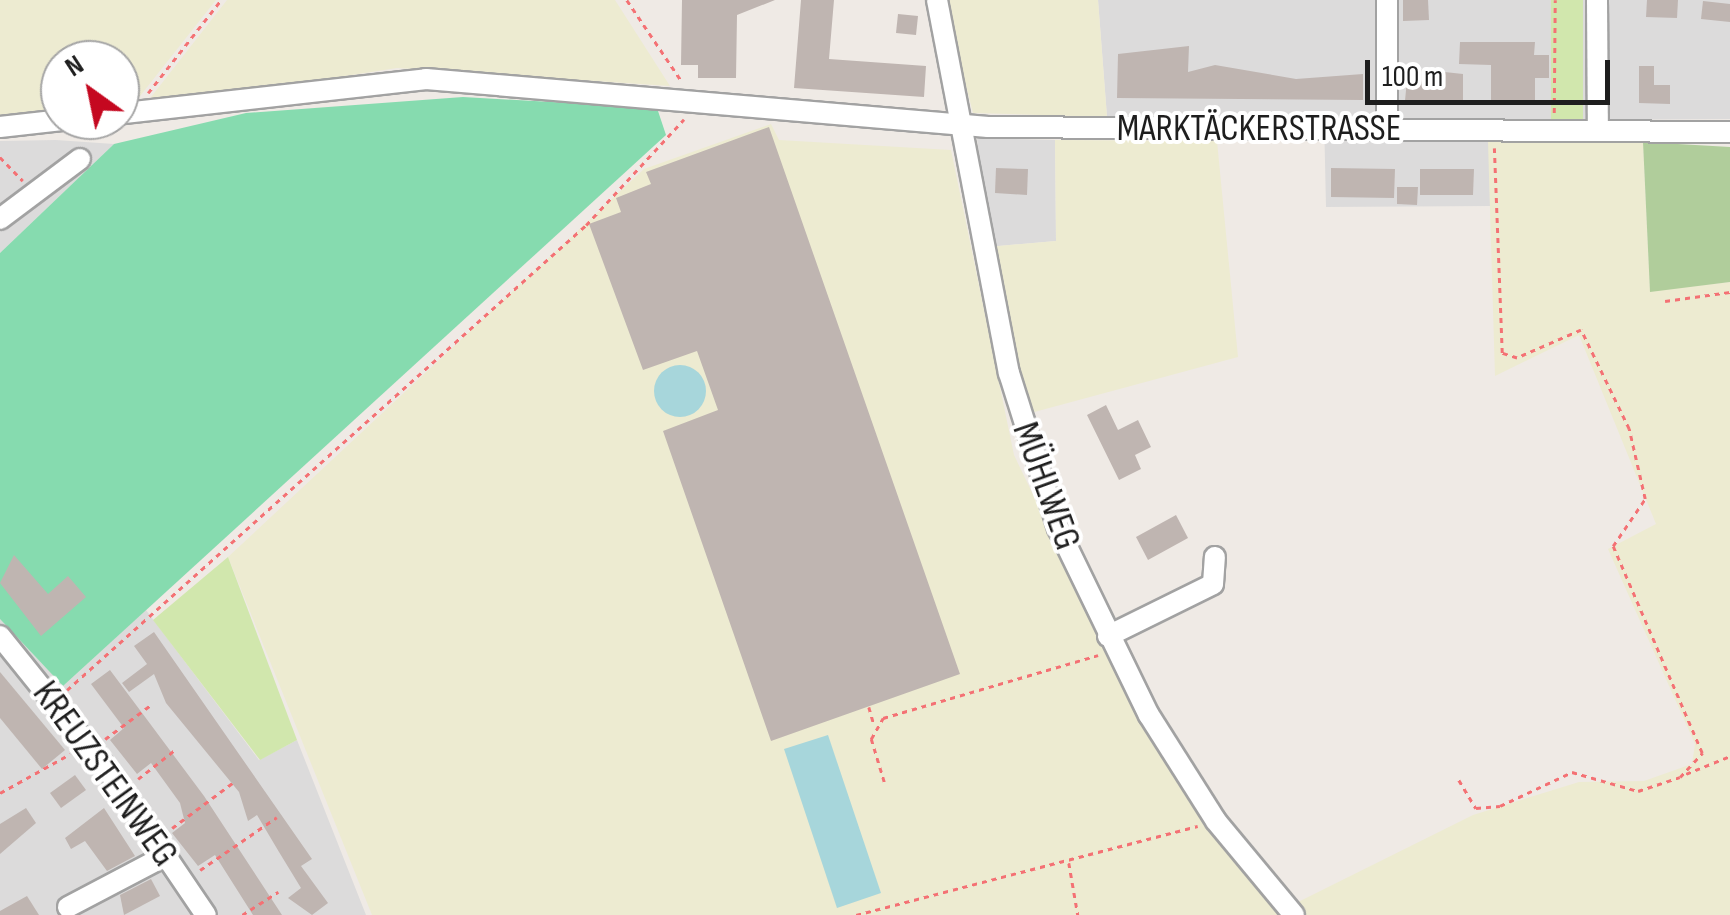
<!DOCTYPE html>
<html>
<head>
<meta charset="utf-8">
<style>
  body { margin:0 }
  #map { position:relative; width:1730px; height:915px; overflow:hidden; background:#efeae5; font-family:"Sofia Sans Condensed",sans-serif }
  div>[style] { position:absolute }
  .residential>* { inset:0; background:#dcdbdb }
  .farmland>* { inset:0; background:#edebd1 }
  .grass>* { inset:0; background:#d1e7ad }
  .forest>* { inset:0; background:#b0cd9b }
  .pitch>* { inset:0; background:#86dbaf }
  .water>* { inset:0; background:#a7d6db }
  .round { border-radius:50% }
  .building>* { inset:0; background:#bfb5b1 }
  .path>* { height:2.5px; margin-top:-1.25px; transform-origin:0; background:repeating-linear-gradient(90deg,#f47174 0 5px,transparent 0 10px) }
  .roads { filter:drop-shadow(2px 0 #a2a2a2) drop-shadow(-2px 0 #a2a2a2) drop-shadow(0 2px #a2a2a2) drop-shadow(0 -2px #a2a2a2) }
  .minor>* { height:20px; margin:-10px; padding:0 10px; transform-origin:10px; border-radius:10px; background:#fff }
  span { translate:-50% -50%; white-space:nowrap; text-align:center; line-height:1.15; -webkit-text-stroke:8px #fff; paint-order:stroke }
  .street-label { font-size:38px; color:#1e1e1e }
  .north { position:absolute; left:40px; top:40px; width:100px; height:100px; box-sizing:border-box; background:#fff; border:2px solid #a5a5a5; border-radius:50%; rotate:327deg; font-size:28px; font-weight:700; line-height:40px; text-align:center; color:#1e1e1e }
  .north::after { content:''; display:block; margin:auto; width:35px; height:45px; background:#c50820; clip-path:polygon(50% 0,100% 100%,50% 72%,0 100%) }
  .scale { position:absolute; left:1365px; top:60px; width:245px; height:45px; box-sizing:border-box; border:5px solid #1e1e1e; border-top:0; padding-left:12px; font-size:30px; line-height:35px; white-space:nowrap; color:#1e1e1e; -webkit-text-stroke:8px #fff; paint-order:stroke }
</style>
</head>
<body>
<div id="map">
  <div class="residential">
    <div style="clip-path:polygon(1098px 0,1551px 0,1551px 119px,1489px 120px,1490px 206px,1326px 207px,1324px 117px,1107px 117px)"></div>
    <div style="clip-path:polygon(1583px 0,1730px 0,1730px 119px,1583px 120px)"></div>
    <div style="clip-path:polygon(977px 138px,1055px 140px,1056px 241px,987px 247px)"></div>
    <div style="clip-path:polygon(0 141px,56px 140px,114px 144px,0 253px)"></div>
    <div style="clip-path:polygon(146px 610px,259px 760px,297px 740px,366px 915px,0 915px,0 619px,63px 686px)"></div>
  </div>
  <div class="farmland">
    <div style="clip-path:polygon(0 0,216px 0,129px 110px,120px 111px,120px 60px,60px 60px,60px 117px,0 120px)"></div>
    <div style="clip-path:polygon(227px 0,615px 0,670px 86px,397px 68px,158px 105px,151px 97px)"></div>
    <div style="clip-path:polygon(944px 0,1098px 0,1107px 117px,973px 113px)"></div>
    <div style="clip-path:polygon(771px 124px,779px 140px,951px 150px,1014px 455px,1124px 683px,1280px 911px,1473px 815px,1579px 782px,1644px 781px,1692px 764px,1695px 744px,1608px 549px,1656px 524px,1579px 335px,1495px 376px,1488px 142px,1643px 142px,1650px 291px,1730px 282px,1730px 915px,372px 915px,228px 557px,644px 169px)"></div>
    <div style="clip-path:polygon(1055px 140px,1217px 141px,1238px 357px,1027px 414px,987px 247px,1056px 241px)"></div>
  </div>
  <div class="grass">
    <div style="clip-path:polygon(1551px 0,1583px 0,1583px 120px,1551px 119px)"></div>
    <div style="clip-path:polygon(228px 557px,297px 740px,260px 760px,153px 620px)"></div>
  </div>
  <div class="forest">
    <div style="clip-path:polygon(1643px 142px,1730px 147px,1730px 282px,1650px 292px)"></div>
  </div>
  <div class="pitch">
    <div style="clip-path:polygon(463px 97px,657px 108px,666px 135px,63px 686px,0 619px,0 253px,114px 144px,246px 113px)"></div>
  </div>
  <div class="water">
    <div class="round" style="left:654px;top:365px;width:52px;height:52px"></div>
    <div style="clip-path:polygon(828px 735px,881px 893px,837px 908px,784px 749px)"></div>
  </div>
  <div class="building">
    <div style="clip-path:polygon(682px 0,775px 0,737px 15px,736px 78px,698px 78px,698px 65px,681px 65px)"></div>
    <div style="clip-path:polygon(801px 0,834px 0,829px 59px,926px 66px,924px 97px,794px 88px)"></div>
    <div style="clip-path:polygon(1403px 0,1428px 0,1429px 20px,1403px 21px)"></div>
    <div style="clip-path:polygon(1647px 0,1678px 0,1677px 18px,1646px 17px)"></div>
    <div style="clip-path:polygon(1703px 1px,1730px 4px,1730px 22px,1701px 19px)"></div>
    <div style="clip-path:polygon(898px 14px,918px 16px,916px 35px,896px 33px)"></div>
    <div style="clip-path:polygon(1460px 42px,1535px 42px,1534px 55px,1549px 55px,1549px 78px,1535px 78px,1535px 102px,1491px 102px,1491px 65px,1459px 64px)"></div>
    <div style="clip-path:polygon(1189px 46px,1188px 72px,1215px 65px,1296px 79px,1363px 74px,1363px 100px,1117px 98px,1118px 54px)"></div>
    <div style="clip-path:polygon(1639px 66px,1654px 66px,1654px 85px,1670px 85px,1670px 104px,1639px 103px)"></div>
    <div style="clip-path:polygon(1408px 68px,1463px 74px,1463px 101px,1405px 101px)"></div>
    <div style="clip-path:polygon(769px 127px,960px 674px,771px 741px,663px 431px,718px 410px,697px 351px,643px 370px,589px 224px,621px 212px,616px 198px,651px 184px,646px 172px)"></div>
    <div style="clip-path:polygon(996px 168px,1028px 169px,1027px 195px,995px 193px)"></div>
    <div style="clip-path:polygon(1331px 168px,1395px 169px,1394px 198px,1331px 197px)"></div>
    <div style="clip-path:polygon(1420px 169px,1474px 169px,1473px 195px,1420px 195px)"></div>
    <div style="clip-path:polygon(1397px 187px,1418px 187px,1417px 205px,1397px 204px)"></div>
    <div style="clip-path:polygon(1106px 405px,1118px 430px,1138px 420px,1151px 447px,1135px 455px,1141px 469px,1119px 480px,1087px 415px)"></div>
    <div style="clip-path:polygon(1176px 515px,1188px 538px,1148px 560px,1136px 537px)"></div>
    <div style="clip-path:polygon(14px 555px,48px 594px,68px 576px,86px 597px,41px 636px,0 583px)"></div>
    <div style="clip-path:polygon(154px 632px,312px 859px,301px 866px,328px 903px,312px 915px,288px 898px,301px 888px,279px 852px,257px 815px,248px 821px,239px 792px,166px 703px,154px 674px,129px 692px,122px 683px,147px 664px,134px 646px)"></div>
    <div style="clip-path:polygon(110px 670px,204px 796px,282px 915px,253px 915px,215px 855px,198px 866px,172px 833px,185px 823px,180px 803px,151px 763px,137px 774px,110px 740px,124px 728px,91px 684px)"></div>
    <div style="clip-path:polygon(0 672px,65px 750px,42px 769px,0 718px)"></div>
    <div style="clip-path:polygon(75px 775px,86px 790px,61px 808px,50px 793px)"></div>
    <div style="clip-path:polygon(26px 808px,36px 823px,0 854px,0 824px)"></div>
    <div style="clip-path:polygon(104px 808px,135px 856px,107px 871px,85px 841px,71px 849px,65px 838px)"></div>
    <div style="clip-path:polygon(151px 879px,160px 896px,124px 915px,120px 895px)"></div>
    <div style="clip-path:polygon(27px 896px,39px 915px,0 915px,0 911px)"></div>
  </div>
  <div class="path">
    <div style="left:627px;top:0;width:97px;rotate:56deg"></div>
    <div style="left:148px;top:93px;width:118px;rotate:-51.9deg"></div>
    <div style="left:1554px;top:113px;width:113px;rotate:-89.5deg"></div>
    <div style="left:0;top:157px;width:33px;rotate:46deg"></div>
    <div style="left:1665px;top:301px;width:66px;rotate:-7.9deg"></div>
    <div style="left:67px;top:690px;width:697px;rotate:-41.86deg"></div>
    <div style="left:586px;top:225px;width:144px;rotate:-47.2deg"></div>
    <div style="left:869px;top:707px;width:19px;rotate:74deg"></div>
    <div style="left:105px;top:739px;width:59px;rotate:-36.7deg"></div>
    <div style="left:1686px;top:774px;width:48px;rotate:-22.2deg"></div>
    <div style="left:138px;top:779px;width:48px;rotate:-38.3deg"></div>
    <div style="left:1459px;top:780px;width:33px;rotate:59deg"></div>
    <div style="left:1476px;top:808px;width:24px;rotate:-5deg"></div>
    <div style="left:1500px;top:806px;width:80px;rotate:-25.3deg"></div>
    <div style="left:1572px;top:772px;width:69px;rotate:16.1deg"></div>
    <div style="left:1638px;top:791px;width:44px;rotate:-18.4deg"></div>
    <div style="left:1680px;top:777px;width:33px;rotate:-47deg"></div>
    <div style="left:1702px;top:753px;width:225px;rotate:-113.3deg"></div>
    <div style="left:1613px;top:546px;width:57px;rotate:-55.8deg"></div>
    <div style="left:1645px;top:499px;width:72px;rotate:-102.9deg"></div>
    <div style="left:1629px;top:429px;width:110px;rotate:-115.9deg"></div>
    <div style="left:1581px;top:330px;width:70px;rotate:156.4deg"></div>
    <div style="left:1517px;top:358px;width:16px;rotate:-162deg"></div>
    <div style="left:1502px;top:353px;width:205px;rotate:-92.2deg"></div>
    <div style="left:884px;top:782px;width:45px;rotate:-106.8deg"></div>
    <div style="left:871px;top:739px;width:24px;rotate:-60deg"></div>
    <div style="left:883px;top:718px;width:224px;rotate:-16.3deg"></div>
    <div style="left:0;top:793px;width:80px;rotate:-29.1deg"></div>
    <div style="left:172px;top:828px;width:79px;rotate:-36.7deg"></div>
    <div style="left:1069px;top:863px;width:53px;rotate:80.2deg"></div>
    <div style="left:200px;top:870px;width:93px;rotate:-34.5deg"></div>
    <div style="left:242px;top:915px;width:43px;rotate:-32.6deg"></div>
    <div style="left:856px;top:915px;width:353px;rotate:-14.6deg"></div>
  </div>
  <div class="roads">
    <div class="minor">
      <div style="left:937px;top:0;width:380px;rotate:79.1deg"></div>
      <div style="left:1009px;top:373px;width:163px;rotate:72.5deg"></div>
      <div style="left:1058px;top:528px;width:208px;rotate:64.1deg"></div>
      <div style="left:1149px;top:715px;width:125px;rotate:57.7deg"></div>
      <div style="left:1216px;top:821px;width:122px;rotate:50.3deg"></div>
      <div style="left:1387px;top:0;width:128px;rotate:90deg"></div>
      <div style="left:1597px;top:0;width:130px;rotate:89.6deg"></div>
      <div style="left:0;top:127px;width:429px;rotate:-6.4deg"></div>
      <div style="left:426px;top:79px;width:564px;rotate:4.88deg"></div>
      <div style="left:988px;top:127px;width:742px;rotate:0.39deg"></div>
      <div style="left:0;top:219px;width:100px;rotate:-36.9deg"></div>
      <div style="left:0;top:636px;width:171px;rotate:51.2deg"></div>
      <div style="left:107px;top:769px;width:176px;rotate:55.9deg"></div>
      <div style="left:1108px;top:636px;width:117px;rotate:-26.3deg"></div>
      <div style="left:1213px;top:584px;width:27px;rotate:-86deg"></div>
      <div style="left:68px;top:907px;width:112px;rotate:-27.7deg"></div>
    </div>
  </div>
  <div class="street-label">
    <span style="left:1259px;top:129px">MARKTÄCKERSTRASSE</span>
    <span style="left:1046px;top:486px;rotate:70deg">MÜHLWEG</span>
    <span style="left:105px;top:774px;rotate:54deg">KREUZSTEINWEG</span>
  </div>
  <div class="north">N</div>
  <div class="scale">100 m</div>
</div>
</body>
</html>
